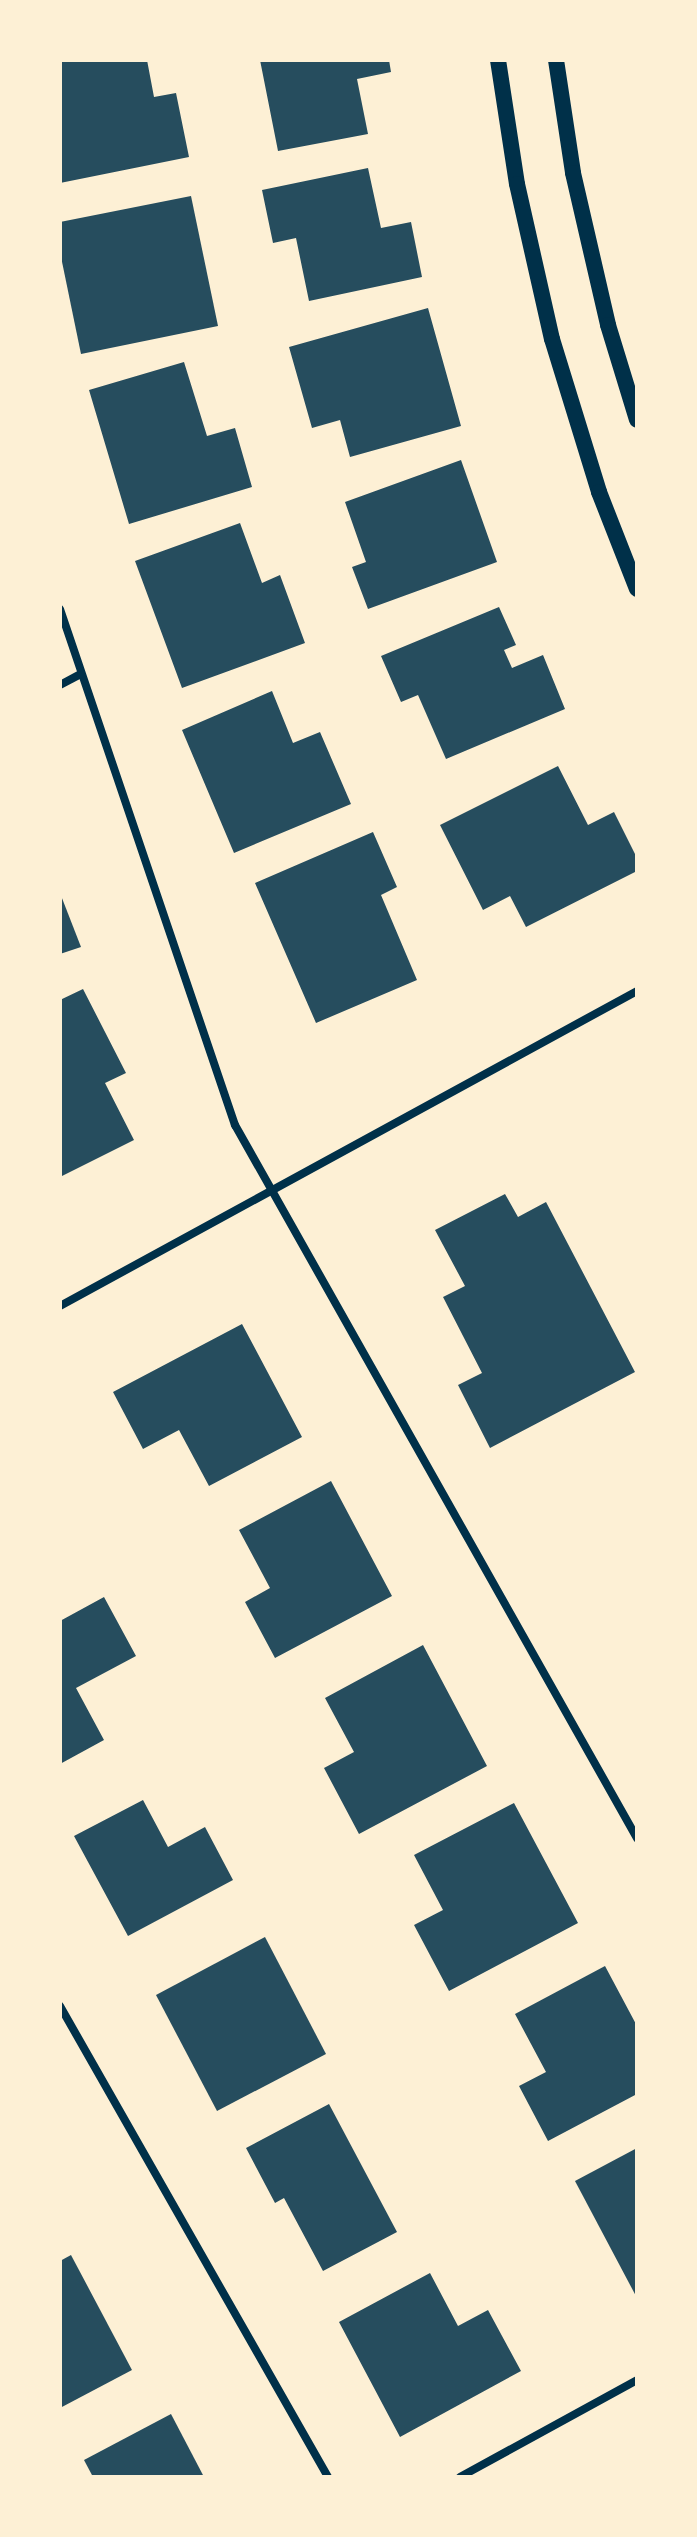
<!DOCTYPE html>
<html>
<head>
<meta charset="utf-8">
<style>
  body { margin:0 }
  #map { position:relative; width:697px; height:2537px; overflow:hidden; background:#fdf0d5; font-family:"Golos Text",sans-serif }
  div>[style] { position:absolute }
  .building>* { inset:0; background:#264d5e }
  .minor>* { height:8px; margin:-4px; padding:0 4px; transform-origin:4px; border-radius:4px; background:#003049 }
  .secondary>* { height:16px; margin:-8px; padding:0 8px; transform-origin:8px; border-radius:8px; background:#003049 }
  span { translate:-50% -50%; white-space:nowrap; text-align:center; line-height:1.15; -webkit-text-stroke:7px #fdf0d5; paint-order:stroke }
  .frame { position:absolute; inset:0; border:62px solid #fdf0d5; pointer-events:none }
</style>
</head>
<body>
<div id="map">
  <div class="building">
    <div style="clip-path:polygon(60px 60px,147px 60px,154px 97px,176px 93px,189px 157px,60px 183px)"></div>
    <div style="clip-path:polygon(260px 60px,389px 60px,391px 72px,357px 79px,368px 134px,278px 151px)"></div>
    <div style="clip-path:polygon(368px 168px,381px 228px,411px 222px,422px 277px,309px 301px,296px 238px,273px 243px,262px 190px)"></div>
    <div style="clip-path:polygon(191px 196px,218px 326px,81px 354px,60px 252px,60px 222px)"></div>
    <div style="clip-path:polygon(428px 308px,461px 426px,350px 457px,340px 420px,312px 428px,289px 347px)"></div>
    <div style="clip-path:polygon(184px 362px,207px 436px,235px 428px,252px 487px,129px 524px,89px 390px)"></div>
    <div style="clip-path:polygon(461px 460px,497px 562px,368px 609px,352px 567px,366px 562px,345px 502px)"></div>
    <div style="clip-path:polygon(240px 523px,262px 583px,280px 575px,305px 643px,182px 688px,135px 561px)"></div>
    <div style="clip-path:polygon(499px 607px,516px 645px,504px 650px,512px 668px,543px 655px,565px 709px,446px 759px,418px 695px,401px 702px,381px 656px)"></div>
    <div style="clip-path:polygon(272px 691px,293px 743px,320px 732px,351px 804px,234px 853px,182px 730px)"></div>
    <div style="clip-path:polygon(558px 766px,588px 825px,614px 812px,637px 858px,637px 871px,526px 927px,510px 896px,483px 910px,440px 825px)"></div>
    <div style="clip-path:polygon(373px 832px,397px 887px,381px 895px,417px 980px,316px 1023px,255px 883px)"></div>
    <div style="clip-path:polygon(60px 893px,81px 947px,60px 954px)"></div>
    <div style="clip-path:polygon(83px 989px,126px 1073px,105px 1083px,134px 1140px,60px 1177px,60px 1000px)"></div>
    <div style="clip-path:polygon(505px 1194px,518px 1217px,546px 1202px,635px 1372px,490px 1448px,458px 1385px,482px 1373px,443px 1297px,465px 1286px,435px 1230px)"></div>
    <div style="clip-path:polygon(242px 1324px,302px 1437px,209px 1486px,179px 1430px,143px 1449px,113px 1392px)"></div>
    <div style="clip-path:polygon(331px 1481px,392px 1596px,275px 1658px,245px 1602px,270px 1588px,239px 1530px)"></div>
    <div style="clip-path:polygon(104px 1597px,136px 1656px,76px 1688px,104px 1740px,60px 1764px,60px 1621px)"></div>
    <div style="clip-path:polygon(423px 1645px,487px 1766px,359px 1834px,324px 1768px,354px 1752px,325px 1698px)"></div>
    <div style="clip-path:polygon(143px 1800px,168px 1847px,205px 1827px,233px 1880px,128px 1936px,74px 1836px)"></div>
    <div style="clip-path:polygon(514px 1803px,578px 1923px,449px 1991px,414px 1925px,443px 1910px,414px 1855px)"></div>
    <div style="clip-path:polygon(265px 1937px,326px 2054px,217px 2111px,156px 1995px)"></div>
    <div style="clip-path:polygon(605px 1966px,637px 2026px,637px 2094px,548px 2141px,519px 2086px,546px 2072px,515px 2014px)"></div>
    <div style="clip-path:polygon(329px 2104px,397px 2232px,323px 2271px,284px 2198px,275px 2203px,246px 2148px)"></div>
    <div style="clip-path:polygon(637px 2148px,637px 2298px,575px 2181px)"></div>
    <div style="clip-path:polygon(71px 2255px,132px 2370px,60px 2408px,60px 2261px)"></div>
    <div style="clip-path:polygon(430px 2273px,458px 2326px,488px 2310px,521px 2371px,400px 2437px,339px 2322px)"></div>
    <div style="clip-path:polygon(171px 2414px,204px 2477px,93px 2477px,84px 2460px)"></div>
  </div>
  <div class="minor">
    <div style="left:60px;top:609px;width:545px;rotate:71.27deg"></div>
    <div style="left:235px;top:1125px;width:819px;rotate:60.59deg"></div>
    <div style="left:60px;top:685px;width:21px;rotate:-28deg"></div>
    <div style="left:60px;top:1306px;width:657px;rotate:-28.63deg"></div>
    <div style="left:60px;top:2006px;width:542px;rotate:60.36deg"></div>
    <div style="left:460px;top:2477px;width:202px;rotate:-28.7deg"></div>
  </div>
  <div class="secondary">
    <div style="left:498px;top:60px;width:125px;rotate:81.3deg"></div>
    <div style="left:517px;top:184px;width:159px;rotate:77.3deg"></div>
    <div style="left:552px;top:339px;width:160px;rotate:72.9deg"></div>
    <div style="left:599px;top:492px;width:104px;rotate:68.6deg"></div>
    <div style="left:556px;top:60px;width:114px;rotate:81.4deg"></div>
    <div style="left:573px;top:173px;width:156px;rotate:77deg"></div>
    <div style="left:608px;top:325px;width:99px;rotate:73deg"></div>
  </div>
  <div class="frame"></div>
</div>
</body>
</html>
